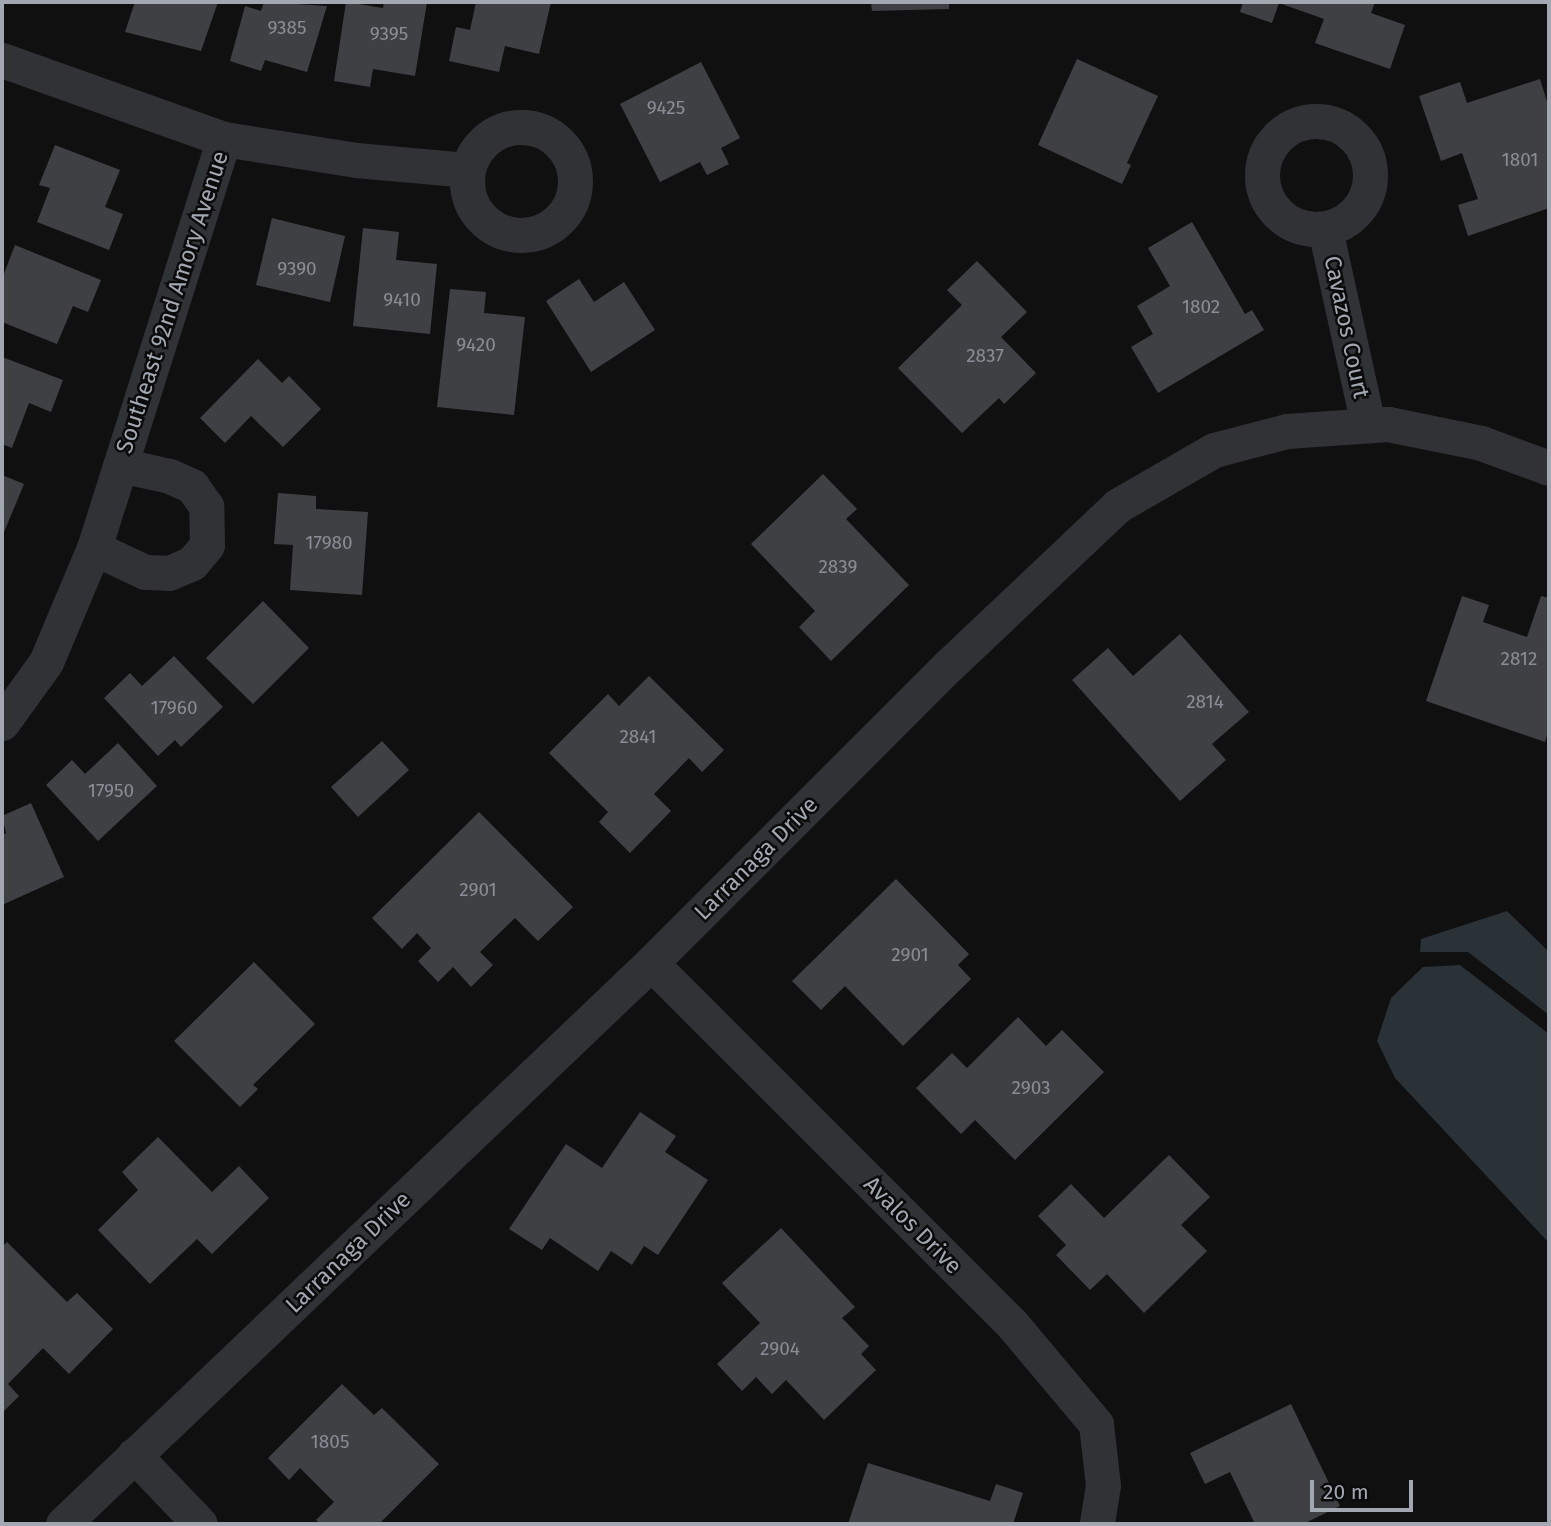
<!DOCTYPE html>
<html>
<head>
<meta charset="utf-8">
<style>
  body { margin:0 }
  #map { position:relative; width:1551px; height:1526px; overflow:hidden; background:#101011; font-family:"Fira Sans",sans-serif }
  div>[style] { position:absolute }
  .water>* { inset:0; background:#2a3238 }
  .building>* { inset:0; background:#3f4044 }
  .minor>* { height:35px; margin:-17.5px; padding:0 17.5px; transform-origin:17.5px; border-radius:17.5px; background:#313235 }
  .minor>.ring { margin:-17.5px; padding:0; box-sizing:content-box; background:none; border:35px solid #313235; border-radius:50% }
  span { translate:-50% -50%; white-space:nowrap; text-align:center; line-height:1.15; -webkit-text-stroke:5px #0b0b0c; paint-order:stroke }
  .number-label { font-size:19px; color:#898d96 }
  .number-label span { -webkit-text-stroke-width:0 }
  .street-label { font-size:23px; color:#a2a7b1 }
  .frame { position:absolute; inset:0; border:4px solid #a2a7b1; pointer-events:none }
  .scale { position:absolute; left:1310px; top:1480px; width:103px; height:32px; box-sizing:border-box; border:4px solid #a2a7b1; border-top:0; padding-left:9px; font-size:21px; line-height:24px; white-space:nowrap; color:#a2a7b1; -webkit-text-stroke:5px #0b0b0c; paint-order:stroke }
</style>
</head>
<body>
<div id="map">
  <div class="water">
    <div style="clip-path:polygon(1507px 911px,1549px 952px,1549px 1015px,1468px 952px,1420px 952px,1421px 939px)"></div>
    <div style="clip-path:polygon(1460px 965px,1549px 1034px,1549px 1243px,1395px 1078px,1377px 1041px,1391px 998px,1423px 967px)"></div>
  </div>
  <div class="building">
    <div style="clip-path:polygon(135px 2px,218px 2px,201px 51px,125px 32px)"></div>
    <div style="clip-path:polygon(264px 2px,327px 6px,307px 72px,265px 60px,261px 71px,230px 61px,245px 6px,261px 11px)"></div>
    <div style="clip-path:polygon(346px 2px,383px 8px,384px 2px,427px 2px,415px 76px,373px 69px,370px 87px,334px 81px)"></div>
    <div style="clip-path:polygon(476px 2px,551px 2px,539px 54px,505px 46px,499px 72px,449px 61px,456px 27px,470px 30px)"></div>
    <div style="clip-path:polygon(871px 2px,949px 2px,949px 9px,872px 11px)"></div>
    <div style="clip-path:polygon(1243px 2px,1375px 2px,1371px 13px,1405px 25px,1390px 69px,1315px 43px,1324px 19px,1279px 3px,1272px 23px,1240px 12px)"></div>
    <div style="clip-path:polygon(1077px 59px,1158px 96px,1127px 163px,1131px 165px,1122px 184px,1038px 145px)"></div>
    <div style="clip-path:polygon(701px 62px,740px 138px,721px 148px,729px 164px,707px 175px,700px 162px,660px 182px,620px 104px)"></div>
    <div style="clip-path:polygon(1540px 79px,1549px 108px,1549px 208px,1468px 236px,1458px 205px,1478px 199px,1462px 153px,1441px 161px,1419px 96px,1460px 82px,1467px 103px)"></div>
    <div style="clip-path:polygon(55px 145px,120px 170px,105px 207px,123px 214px,109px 250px,37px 222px,50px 188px,39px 185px)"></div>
    <div style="clip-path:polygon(272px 218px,345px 236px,330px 302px,256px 285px)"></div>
    <div style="clip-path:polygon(1192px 222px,1245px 314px,1252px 310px,1264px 330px,1158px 393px,1131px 347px,1153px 334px,1137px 306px,1170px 286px,1148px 248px)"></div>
    <div style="clip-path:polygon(363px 228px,399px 232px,396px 260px,437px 264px,430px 334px,353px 326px)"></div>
    <div style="clip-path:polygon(15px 245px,101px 280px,88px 312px,73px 306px,57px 344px,2px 322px,2px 279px)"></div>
    <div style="clip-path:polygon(977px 261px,1027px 312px,1001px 337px,1036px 373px,1004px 404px,999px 398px,962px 433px,898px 368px,962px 305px,947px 290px)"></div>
    <div style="clip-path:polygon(579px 279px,594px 302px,624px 282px,655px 330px,591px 372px,546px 301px)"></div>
    <div style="clip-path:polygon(450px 289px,486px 292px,484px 313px,525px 317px,514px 415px,437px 407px)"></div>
    <div style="clip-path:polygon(2px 357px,63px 380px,51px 412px,29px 403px,12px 448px,2px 444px)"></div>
    <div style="clip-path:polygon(258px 359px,282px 383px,289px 376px,321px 409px,283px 447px,251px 416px,225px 443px,200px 418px)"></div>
    <div style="clip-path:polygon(823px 474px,857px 509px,846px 519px,909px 585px,831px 661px,799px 627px,815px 611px,751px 544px)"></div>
    <div style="clip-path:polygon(2px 475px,24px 484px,2px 537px)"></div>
    <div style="clip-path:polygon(278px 493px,316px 496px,316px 509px,368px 512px,362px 595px,290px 590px,293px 545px,274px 544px)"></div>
    <div style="clip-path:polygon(1462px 596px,1489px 605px,1483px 622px,1527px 637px,1541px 596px,1549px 598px,1549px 729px,1545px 742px,1426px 701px)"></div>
    <div style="clip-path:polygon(263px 601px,309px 648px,253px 704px,206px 658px)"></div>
    <div style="clip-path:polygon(1180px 634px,1249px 712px,1212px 744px,1226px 760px,1180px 801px,1072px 680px,1108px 648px,1133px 676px)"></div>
    <div style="clip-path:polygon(174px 656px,223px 707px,181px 747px,175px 740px,158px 756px,104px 698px,130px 673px,142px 686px)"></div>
    <div style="clip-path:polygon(649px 676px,724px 750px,702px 772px,689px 758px,654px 794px,671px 811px,630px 853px,599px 822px,608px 812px,549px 753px,608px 694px,619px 706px)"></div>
    <div style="clip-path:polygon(382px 741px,409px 770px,358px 817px,331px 787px)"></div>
    <div style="clip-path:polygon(118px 743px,157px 786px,98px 841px,46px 785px,72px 760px,85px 774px)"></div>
    <div style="clip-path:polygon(31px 803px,64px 877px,2px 905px,2px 835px,6px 833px,2px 816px)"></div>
    <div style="clip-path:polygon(479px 812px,573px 907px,538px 941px,515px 918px,480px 952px,493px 965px,471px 987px,453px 967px,438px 982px,418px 961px,431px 948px,417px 933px,402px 949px,372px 918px)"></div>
    <div style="clip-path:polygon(896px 879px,969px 954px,958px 965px,971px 979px,903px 1046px,845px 986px,821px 1010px,792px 981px)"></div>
    <div style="clip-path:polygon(254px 962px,315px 1024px,253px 1085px,258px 1089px,240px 1107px,174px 1041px)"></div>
    <div style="clip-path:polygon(1018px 1017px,1046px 1046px,1062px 1030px,1104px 1072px,1015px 1160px,975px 1120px,961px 1134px,916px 1088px,952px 1053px,967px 1068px)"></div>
    <div style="clip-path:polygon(640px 1112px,676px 1136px,665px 1152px,708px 1180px,658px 1255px,644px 1246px,632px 1265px,611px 1251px,598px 1271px,550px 1238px,542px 1250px,509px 1229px,566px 1144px,602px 1168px)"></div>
    <div style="clip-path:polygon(158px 1137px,212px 1192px,239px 1166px,269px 1198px,212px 1254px,197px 1239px,150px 1284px,98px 1230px,138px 1190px,122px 1172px)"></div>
    <div style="clip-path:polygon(1169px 1155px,1210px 1197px,1181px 1225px,1207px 1251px,1144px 1313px,1107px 1274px,1090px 1290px,1056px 1255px,1066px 1245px,1038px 1216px,1071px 1184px,1104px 1218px)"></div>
    <div style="clip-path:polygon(781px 1228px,855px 1307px,842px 1318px,869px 1346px,861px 1354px,876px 1370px,824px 1420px,786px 1380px,772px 1394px,756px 1377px,742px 1391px,717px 1364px,760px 1323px,722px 1283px)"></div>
    <div style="clip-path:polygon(7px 1242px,67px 1302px,77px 1293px,113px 1329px,69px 1374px,43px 1348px,8px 1384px,19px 1396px,2px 1413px,2px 1247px)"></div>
    <div style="clip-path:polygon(342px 1384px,374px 1415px,382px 1408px,439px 1464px,379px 1524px,320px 1524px,316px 1520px,334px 1502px,300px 1468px,289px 1480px,268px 1458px)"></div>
    <div style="clip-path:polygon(1291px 1404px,1340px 1506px,1303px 1524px,1255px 1524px,1230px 1472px,1205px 1484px,1190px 1453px)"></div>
    <div style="clip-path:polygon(868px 1463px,990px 1501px,996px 1484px,1023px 1493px,1013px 1524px,848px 1524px)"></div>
  </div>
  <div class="minor">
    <div style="left:2px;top:60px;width:236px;rotate:19.6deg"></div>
    <div style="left:224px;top:139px;width:134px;rotate:9deg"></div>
    <div style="left:356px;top:160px;width:111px;rotate:5.1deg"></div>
    <div class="ring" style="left:1262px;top:121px;width:73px;height:73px"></div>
    <div class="ring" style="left:467px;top:127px;width:73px;height:73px"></div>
    <div style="left:1325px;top:229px;width:201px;rotate:77.6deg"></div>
    <div style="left:94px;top:548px;width:56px;rotate:25.2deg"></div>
    <div style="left:145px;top:572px;width:24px;rotate:2deg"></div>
    <div style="left:169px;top:573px;width:25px;rotate:-23deg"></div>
    <div style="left:192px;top:563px;width:23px;rotate:-50deg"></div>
    <div style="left:207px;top:545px;width:39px;rotate:-91deg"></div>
    <div style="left:206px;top:506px;width:24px;rotate:-125deg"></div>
    <div style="left:192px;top:486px;width:24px;rotate:-156deg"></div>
    <div style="left:170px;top:476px;width:51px;rotate:-167.6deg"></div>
    <div style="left:2px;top:723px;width:75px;rotate:-54.2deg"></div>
    <div style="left:46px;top:662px;width:124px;rotate:-67.2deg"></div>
    <div style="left:94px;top:548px;width:429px;rotate:-72.4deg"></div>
    <div style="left:651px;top:963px;width:511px;rotate:45deg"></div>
    <div style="left:1012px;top:1324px;width:131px;rotate:50deg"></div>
    <div style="left:1096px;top:1424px;width:61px;rotate:83.5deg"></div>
    <div style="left:1103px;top:1485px;width:39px;rotate:99deg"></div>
    <div style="left:134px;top:1455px;width:95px;rotate:46.3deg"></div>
    <div style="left:63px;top:1524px;width:813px;rotate:-43.65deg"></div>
    <div style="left:651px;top:963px;width:419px;rotate:-45deg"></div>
    <div style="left:947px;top:667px;width:234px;rotate:-43.4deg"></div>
    <div style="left:1117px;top:506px;width:112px;rotate:-30deg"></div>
    <div style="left:1214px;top:450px;width:75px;rotate:-14.6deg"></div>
    <div style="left:1287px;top:431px;width:101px;rotate:-4deg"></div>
    <div style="left:1388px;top:424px;width:95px;rotate:11.5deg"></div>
    <div style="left:1481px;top:443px;width:72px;rotate:20.2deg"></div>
  </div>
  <div class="number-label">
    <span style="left:287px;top:28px">9385</span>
    <span style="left:389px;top:34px">9395</span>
    <span style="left:666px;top:108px">9425</span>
    <span style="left:1520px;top:160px">1801</span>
    <span style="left:297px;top:269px">9390</span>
    <span style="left:402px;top:300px">9410</span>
    <span style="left:1201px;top:307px">1802</span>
    <span style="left:476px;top:345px">9420</span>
    <span style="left:985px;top:356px">2837</span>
    <span style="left:329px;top:543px">17980</span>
    <span style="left:838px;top:567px">2839</span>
    <span style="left:1519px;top:659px">2812</span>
    <span style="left:1205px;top:702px">2814</span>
    <span style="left:174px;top:708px">17960</span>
    <span style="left:638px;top:737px">2841</span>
    <span style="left:111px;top:791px">17950</span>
    <span style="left:478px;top:890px">2901</span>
    <span style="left:910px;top:955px">2901</span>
    <span style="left:1031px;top:1088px">2903</span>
    <span style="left:780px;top:1349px">2904</span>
    <span style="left:330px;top:1442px">1805</span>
  </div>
  <div class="street-label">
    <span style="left:172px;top:302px;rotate:-72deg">Southeast 92nd Amory Avenue</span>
    <span style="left:1347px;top:327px;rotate:78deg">Cavazos Court</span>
    <span style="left:756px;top:858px;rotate:-45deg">Larranaga Drive</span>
    <span style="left:913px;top:1225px;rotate:45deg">Avalos Drive</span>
    <span style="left:348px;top:1252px;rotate:-44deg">Larranaga Drive</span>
  </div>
  <div class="frame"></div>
  <div class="scale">20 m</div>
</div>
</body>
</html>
